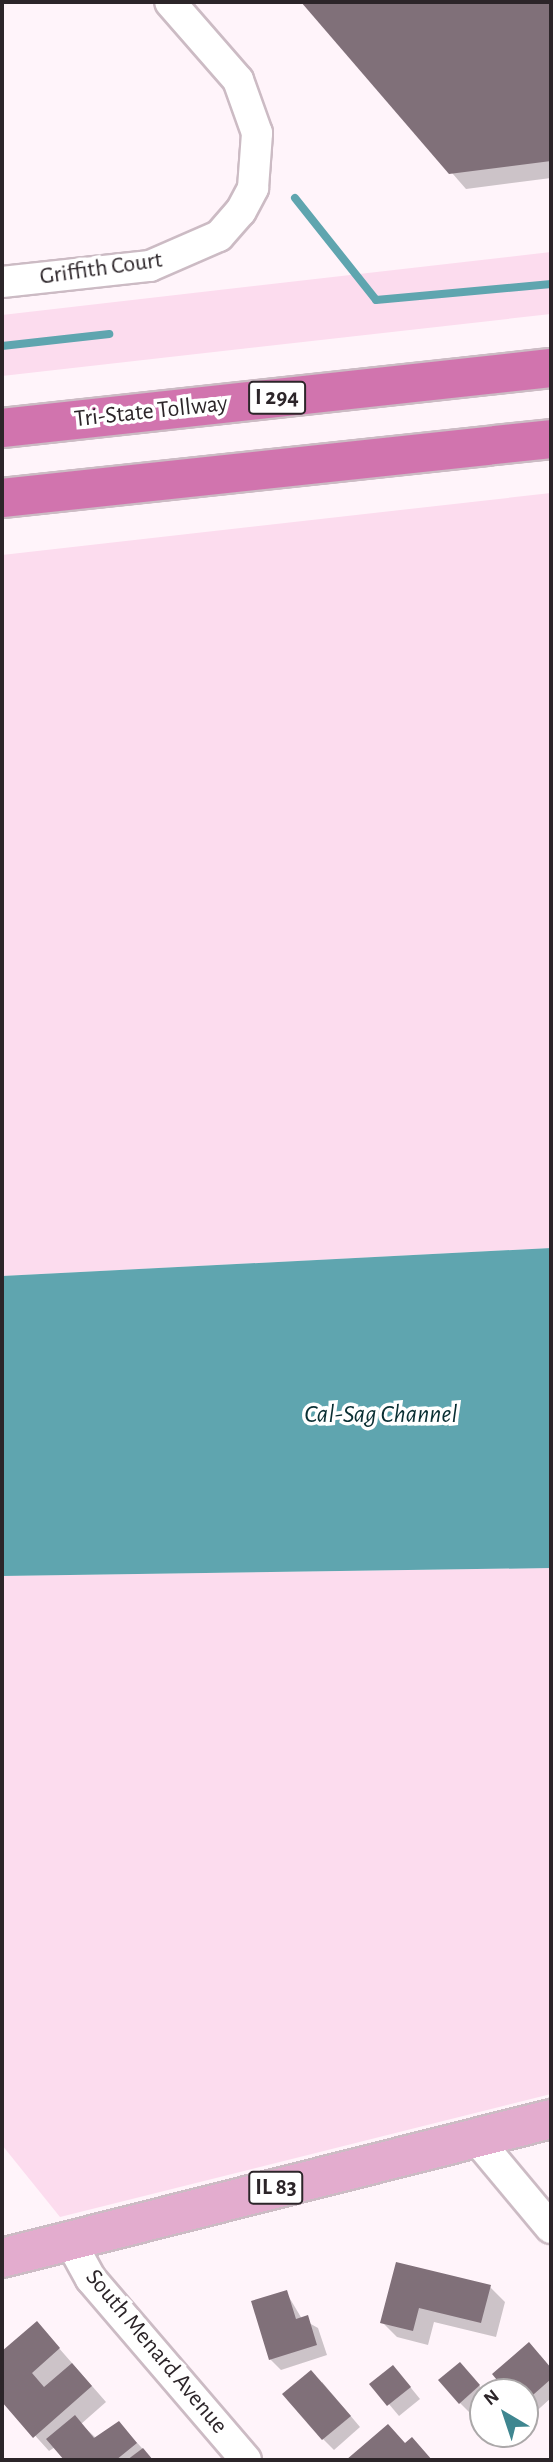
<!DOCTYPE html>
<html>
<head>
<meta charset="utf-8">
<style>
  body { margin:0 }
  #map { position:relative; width:553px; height:2462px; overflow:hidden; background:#fff4fa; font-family:"Alegreya Sans",sans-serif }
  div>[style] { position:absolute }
  .green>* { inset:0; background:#fcdcee }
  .water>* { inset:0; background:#5fa5af }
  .shadow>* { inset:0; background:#0003 }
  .stream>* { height:8px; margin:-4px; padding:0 4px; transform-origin:4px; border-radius:4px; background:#5fa5af }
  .building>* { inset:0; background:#807079 }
  .roads { filter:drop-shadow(2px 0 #ccbbc4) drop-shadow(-2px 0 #ccbbc4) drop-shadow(0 2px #ccbbc4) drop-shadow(0 -2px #ccbbc4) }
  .minor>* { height:30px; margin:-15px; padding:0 15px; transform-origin:15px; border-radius:15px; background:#fff }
  .primary>* { height:38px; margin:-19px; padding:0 19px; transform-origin:19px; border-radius:19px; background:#e3acce }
  .motorway>* { height:38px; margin:-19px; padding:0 19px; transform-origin:19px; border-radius:19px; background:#d174ae }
  span { translate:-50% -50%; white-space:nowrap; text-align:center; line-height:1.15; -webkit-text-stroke:7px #fff; paint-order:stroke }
  .shield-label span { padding:2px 5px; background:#fff; border:2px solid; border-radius:5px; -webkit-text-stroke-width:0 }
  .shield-label { font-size:23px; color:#2c2529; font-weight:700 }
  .street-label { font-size:24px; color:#2c2529 }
  .water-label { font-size:26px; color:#0a2f33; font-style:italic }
  .frame { position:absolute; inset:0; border:4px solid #2c2529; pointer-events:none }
  .north { position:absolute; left:469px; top:2378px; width:70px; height:70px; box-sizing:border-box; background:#fff; border:2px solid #aba8a9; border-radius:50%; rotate:321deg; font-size:19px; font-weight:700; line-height:28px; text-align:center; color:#2c2529 }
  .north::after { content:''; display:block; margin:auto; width:24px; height:32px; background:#3f8690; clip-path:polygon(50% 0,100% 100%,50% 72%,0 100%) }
</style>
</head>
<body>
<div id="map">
  <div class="green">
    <div style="clip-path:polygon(551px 252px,551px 314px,2px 376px,2px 315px)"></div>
    <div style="clip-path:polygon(551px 493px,551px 1248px,2px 1276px,2px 555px)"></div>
    <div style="clip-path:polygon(551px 1568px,551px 2094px,60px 2217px,2px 2145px,2px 1576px)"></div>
  </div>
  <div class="water">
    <div style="clip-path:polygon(551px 1248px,551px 1568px,2px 1576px,2px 1276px)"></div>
  </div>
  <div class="shadow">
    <div style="clip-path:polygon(303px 2px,551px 2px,551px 178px,466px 189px)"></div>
    <div style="clip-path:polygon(397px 2264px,490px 2287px,505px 2302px,496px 2337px,434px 2322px,428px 2345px,397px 2337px,382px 2322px)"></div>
    <div style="clip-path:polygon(286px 2292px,302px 2319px,318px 2328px,327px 2355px,281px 2370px,270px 2359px)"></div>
    <div style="clip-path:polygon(37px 2323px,106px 2402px,81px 2424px,96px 2438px,129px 2434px,153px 2460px,66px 2460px,55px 2447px,49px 2451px,2px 2399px,2px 2354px)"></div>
    <div style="clip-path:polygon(540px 2355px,551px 2368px,551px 2398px,531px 2416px,525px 2392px,509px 2392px)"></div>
    <div style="clip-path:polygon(470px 2375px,485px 2392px,470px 2413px,460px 2403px)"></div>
    <div style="clip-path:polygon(403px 2378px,420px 2399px,399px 2416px,372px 2384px)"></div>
    <div style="clip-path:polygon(322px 2382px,360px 2427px,334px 2450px,323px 2439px)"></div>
  </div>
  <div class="stream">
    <div style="left:295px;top:198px;width:130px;rotate:51.5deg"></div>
    <div style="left:376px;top:300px;width:176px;rotate:-5.2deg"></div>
    <div style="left:2px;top:346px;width:108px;rotate:-6.4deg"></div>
  </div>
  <div class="building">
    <div style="clip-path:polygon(301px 2px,551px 2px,551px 161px,449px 174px)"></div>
    <div style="clip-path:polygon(396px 2262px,491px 2285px,481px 2323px,419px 2308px,413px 2331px,380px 2323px)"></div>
    <div style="clip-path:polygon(287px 2290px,296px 2319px,308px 2315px,317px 2345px,269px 2360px,251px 2301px)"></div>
    <div style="clip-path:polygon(37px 2321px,60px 2348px,32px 2373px,44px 2387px,72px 2363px,92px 2386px,33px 2438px,2px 2402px,2px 2351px)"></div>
    <div style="clip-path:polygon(529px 2342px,551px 2368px,551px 2379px,525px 2402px,525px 2392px,507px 2392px,492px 2374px)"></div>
    <div style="clip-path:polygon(460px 2362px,480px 2385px,459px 2404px,438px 2380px)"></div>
    <div style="clip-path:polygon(393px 2365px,411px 2387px,387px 2406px,369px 2384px)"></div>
    <div style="clip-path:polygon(311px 2370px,351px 2416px,322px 2440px,282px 2394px)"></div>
    <div style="clip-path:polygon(75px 2415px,94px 2438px,119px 2421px,137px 2443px,116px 2460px,64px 2460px,46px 2439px)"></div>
    <div style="clip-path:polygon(388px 2424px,405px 2443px,412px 2437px,432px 2460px,346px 2460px)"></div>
    <div style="clip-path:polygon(143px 2448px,153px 2460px,127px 2460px)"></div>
  </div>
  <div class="roads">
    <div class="minor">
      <div style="left:2px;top:282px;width:149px;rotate:-6.2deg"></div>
      <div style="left:150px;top:266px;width:75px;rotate:-23.5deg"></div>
      <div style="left:219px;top:236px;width:33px;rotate:-49deg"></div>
      <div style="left:241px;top:211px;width:26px;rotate:-62deg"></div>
      <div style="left:253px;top:188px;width:55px;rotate:-85.8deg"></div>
      <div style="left:257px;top:133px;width:56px;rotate:-109.7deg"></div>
      <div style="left:238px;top:80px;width:103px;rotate:-131.1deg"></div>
      <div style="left:474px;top:2136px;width:120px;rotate:50.1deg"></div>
      <div style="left:70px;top:2241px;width:43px;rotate:61.1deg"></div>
      <div style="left:91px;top:2279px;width:238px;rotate:49.4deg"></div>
    </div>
    <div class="primary">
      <div style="left:2px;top:2258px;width:566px;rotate:-14.21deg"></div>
    </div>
    <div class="motorway">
      <div style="left:2px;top:428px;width:552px;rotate:-6.24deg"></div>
      <div style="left:2px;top:498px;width:552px;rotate:-6.13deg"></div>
    </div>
  </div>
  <div class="shield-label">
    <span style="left:277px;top:398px">I 294</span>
    <span style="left:276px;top:2188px">IL 83</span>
  </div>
  <div class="street-label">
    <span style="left:101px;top:269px;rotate:-8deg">Griffith Court</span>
    <span style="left:151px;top:412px;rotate:-6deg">Tri-State Tollway</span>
    <span style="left:156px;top:2352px;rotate:50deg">South Menard Avenue</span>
  </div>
  <div class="water-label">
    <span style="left:381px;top:1415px">Cal-Sag Channel</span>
  </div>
  <div class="frame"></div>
  <div class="north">N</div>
</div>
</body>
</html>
